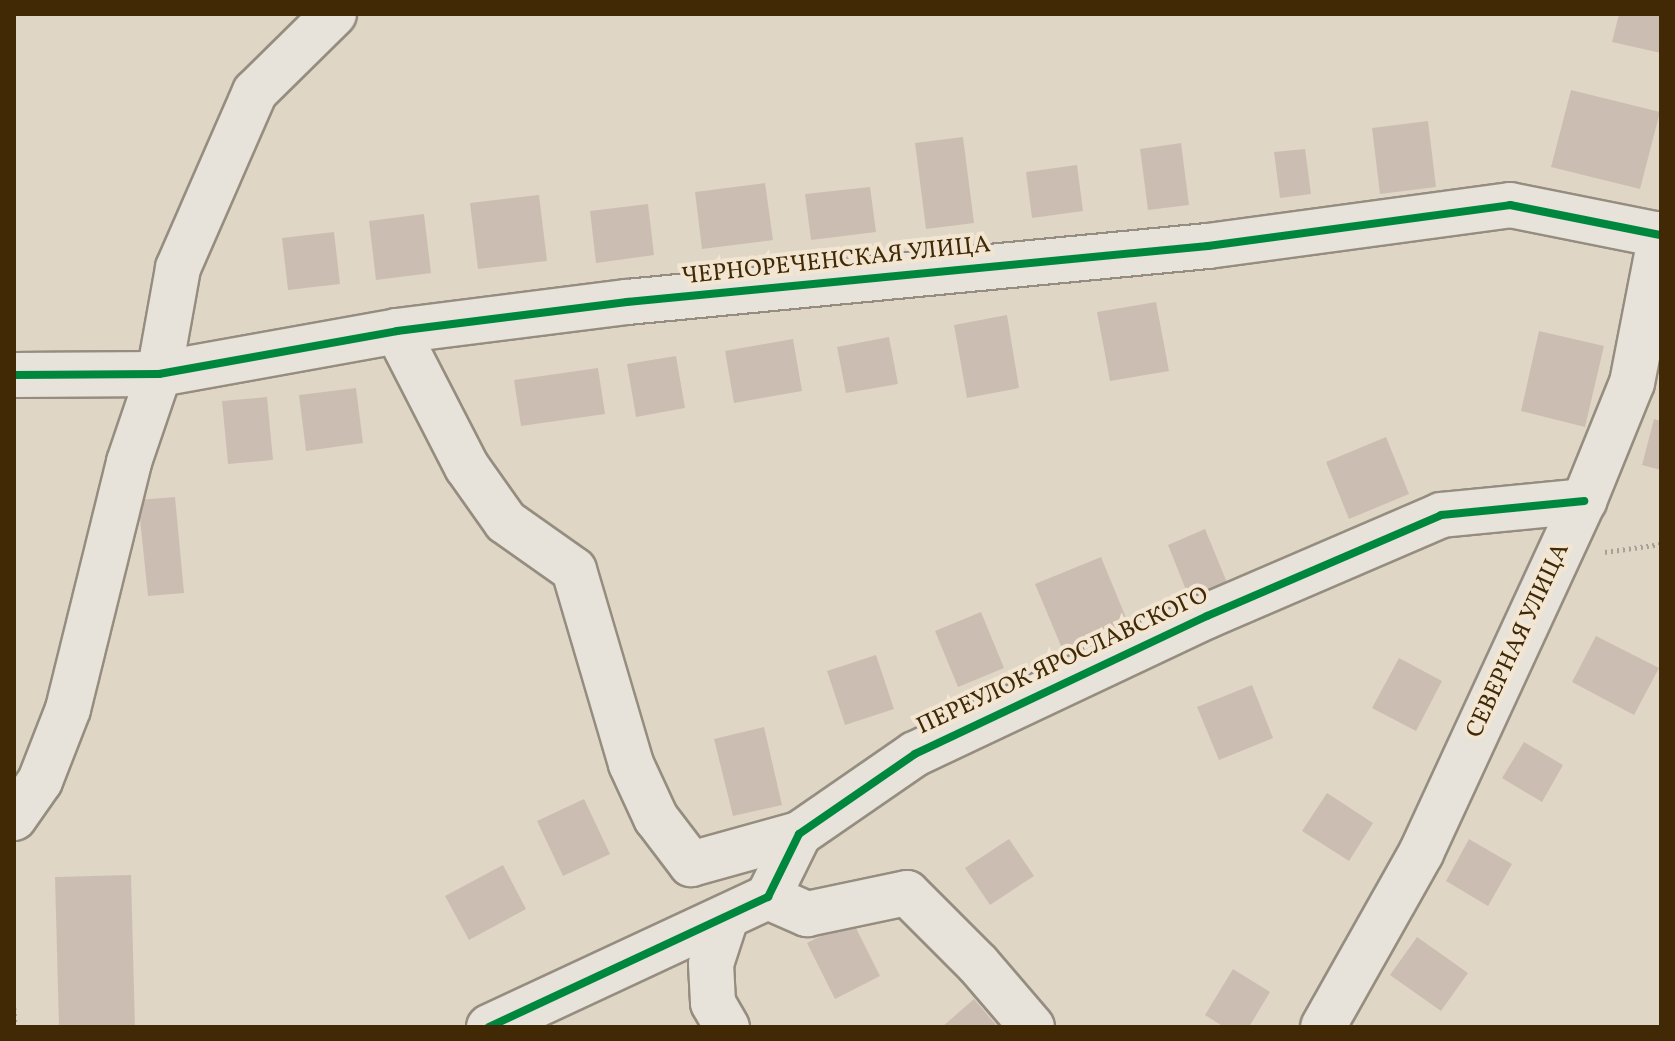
<!DOCTYPE html>
<html>
<head>
<meta charset="utf-8">
<style>
  body { margin:0 }
  #map { position:relative; width:1675px; height:1041px; overflow:hidden; background:#e0d6c6; font-family:Vollkorn,serif }
  div>[style] { position:absolute }
  .building>* { inset:0; background:#ccbdb2 }
  .path>* { height:5px; margin-top:-2.5px; transform-origin:0; background:repeating-linear-gradient(90deg,#a7a096 0 2px,transparent 0 6px) }
  .roads { filter:drop-shadow(2px 0 #958d7f) drop-shadow(-2px 0 #958d7f) drop-shadow(0 2px #958d7f) drop-shadow(0 -2px #958d7f) }
  .minor>* { height:44px; margin:-22px; padding:0 22px; transform-origin:22px; border-radius:22px; background:#e7e2da }
  .cycleway>* { height:8px; margin:-4px; padding:0 4px; transform-origin:4px; border-radius:4px; background:#00873e }
  span { translate:-50% -50%; white-space:nowrap; text-align:center; line-height:1.15; -webkit-text-stroke:8px #f2e6d3; paint-order:stroke }
  .street-label { font-size:24px; color:#402904 }
  .frame { position:absolute; inset:0; border:16px solid #402904; pointer-events:none }
</style>
</head>
<body>
<div id="map">
  <div class="building">
    <div style="clip-path:polygon(1619px 14px,1661px 14px,1661px 53px,1612px 42px)"></div>
    <div style="clip-path:polygon(1571px 90px,1660px 112px,1640px 189px,1551px 167px)"></div>
    <div style="clip-path:polygon(1428px 121px,1436px 187px,1380px 194px,1372px 128px)"></div>
    <div style="clip-path:polygon(963px 137px,974px 223px,926px 229px,915px 143px)"></div>
    <div style="clip-path:polygon(1181px 143px,1189px 205px,1148px 210px,1140px 149px)"></div>
    <div style="clip-path:polygon(1305px 149px,1311px 194px,1280px 198px,1274px 152px)"></div>
    <div style="clip-path:polygon(1077px 165px,1083px 211px,1032px 218px,1026px 172px)"></div>
    <div style="clip-path:polygon(765px 183px,773px 240px,702px 249px,695px 192px)"></div>
    <div style="clip-path:polygon(870px 187px,876px 232px,811px 240px,805px 194px)"></div>
    <div style="clip-path:polygon(539px 195px,547px 261px,478px 269px,470px 203px)"></div>
    <div style="clip-path:polygon(648px 204px,654px 255px,596px 263px,590px 211px)"></div>
    <div style="clip-path:polygon(424px 214px,431px 273px,376px 280px,369px 221px)"></div>
    <div style="clip-path:polygon(334px 232px,340px 284px,288px 290px,282px 238px)"></div>
    <div style="clip-path:polygon(1156px 302px,1169px 371px,1110px 381px,1097px 312px)"></div>
    <div style="clip-path:polygon(1007px 315px,1019px 388px,967px 398px,954px 325px)"></div>
    <div style="clip-path:polygon(1539px 331px,1604px 346px,1585px 427px,1521px 411px)"></div>
    <div style="clip-path:polygon(889px 337px,898px 384px,846px 393px,837px 347px)"></div>
    <div style="clip-path:polygon(793px 339px,802px 391px,734px 403px,725px 351px)"></div>
    <div style="clip-path:polygon(676px 356px,685px 408px,636px 417px,627px 364px)"></div>
    <div style="clip-path:polygon(598px 368px,605px 414px,521px 426px,514px 380px)"></div>
    <div style="clip-path:polygon(356px 388px,363px 443px,306px 451px,299px 395px)"></div>
    <div style="clip-path:polygon(267px 397px,273px 460px,228px 464px,222px 401px)"></div>
    <div style="clip-path:polygon(1654px 419px,1661px 421px,1661px 470px,1642px 465px)"></div>
    <div style="clip-path:polygon(1386px 437px,1409px 494px,1349px 519px,1326px 462px)"></div>
    <div style="clip-path:polygon(175px 497px,184px 593px,148px 596px,138px 500px)"></div>
    <div style="clip-path:polygon(1205px 529px,1228px 585px,1190px 600px,1168px 545px)"></div>
    <div style="clip-path:polygon(1101px 557px,1129px 625px,1064px 653px,1035px 584px)"></div>
    <div style="clip-path:polygon(981px 612px,1004px 668px,958px 687px,935px 631px)"></div>
    <div style="clip-path:polygon(1596px 636px,1659px 668px,1634px 715px,1572px 682px)"></div>
    <div style="clip-path:polygon(876px 655px,894px 709px,845px 725px,827px 671px)"></div>
    <div style="clip-path:polygon(1399px 658px,1442px 681px,1416px 731px,1372px 708px)"></div>
    <div style="clip-path:polygon(1252px 685px,1273px 738px,1219px 760px,1197px 707px)"></div>
    <div style="clip-path:polygon(764px 727px,782px 805px,733px 816px,714px 739px)"></div>
    <div style="clip-path:polygon(1524px 742px,1563px 765px,1542px 802px,1502px 778px)"></div>
    <div style="clip-path:polygon(1327px 793px,1373px 823px,1349px 861px,1302px 831px)"></div>
    <div style="clip-path:polygon(584px 799px,610px 854px,563px 876px,537px 821px)"></div>
    <div style="clip-path:polygon(1009px 839px,1034px 876px,990px 905px,965px 868px)"></div>
    <div style="clip-path:polygon(1469px 839px,1512px 864px,1488px 906px,1446px 881px)"></div>
    <div style="clip-path:polygon(503px 865px,526px 909px,469px 940px,445px 896px)"></div>
    <div style="clip-path:polygon(131px 875px,135px 1027px,59px 1027px,55px 877px)"></div>
    <div style="clip-path:polygon(852px 920px,880px 976px,835px 999px,807px 943px)"></div>
    <div style="clip-path:polygon(1417px 937px,1468px 973px,1441px 1011px,1390px 975px)"></div>
    <div style="clip-path:polygon(1233px 969px,1270px 992px,1249px 1027px,1224px 1027px,1205px 1015px)"></div>
    <div style="clip-path:polygon(974px 999px,998px 1027px,942px 1027px)"></div>
  </div>
  <div class="path">
    <div style="left:1605px;top:552px;width:57px;rotate:-8.1deg"></div>
    <div style="left:14px;top:1008px;width:19px;rotate:87deg"></div>
  </div>
  <div class="roads">
    <div class="minor">
      <div style="left:397px;top:331px;width:153px;rotate:62.8deg"></div>
      <div style="left:467px;top:467px;width:67px;rotate:54.7deg"></div>
      <div style="left:506px;top:522px;width:83px;rotate:35.2deg"></div>
      <div style="left:574px;top:570px;width:202px;rotate:73.6deg"></div>
      <div style="left:631px;top:764px;width:60px;rotate:65.2deg"></div>
      <div style="left:656px;top:818px;width:58px;rotate:52.7deg"></div>
      <div style="left:691px;top:864px;width:112px;rotate:-15.5deg"></div>
      <div style="left:14px;top:375px;width:145px;rotate:-0.4deg"></div>
      <div style="left:159px;top:374px;width:242px;rotate:-10.2deg"></div>
      <div style="left:397px;top:331px;width:232px;rotate:-7.2deg"></div>
      <div style="left:627px;top:302px;width:584px;rotate:-5.51deg"></div>
      <div style="left:1208px;top:246px;width:305px;rotate:-7.7deg"></div>
      <div style="left:1510px;top:205px;width:153px;rotate:11.3deg"></div>
      <div style="left:14px;top:818px;width:45px;rotate:-54.9deg"></div>
      <div style="left:40px;top:781px;width:77px;rotate:-68.7deg"></div>
      <div style="left:68px;top:709px;width:254px;rotate:-76.1deg"></div>
      <div style="left:129px;top:462px;width:93px;rotate:-71.2deg"></div>
      <div style="left:159px;top:374px;width:108px;rotate:-79.8deg"></div>
      <div style="left:178px;top:268px;width:192px;rotate:-66.4deg"></div>
      <div style="left:255px;top:92px;width:111px;rotate:-44.6deg"></div>
      <div style="left:768px;top:897px;width:43px;rotate:23.6deg"></div>
      <div style="left:807px;top:914px;width:102px;rotate:-11.9deg"></div>
      <div style="left:907px;top:893px;width:100px;rotate:45deg"></div>
      <div style="left:978px;top:964px;width:83px;rotate:49.4deg"></div>
      <div style="left:726px;top:918px;width:48px;rotate:108.1deg"></div>
      <div style="left:711px;top:964px;width:39px;rotate:87deg"></div>
      <div style="left:713px;top:1003px;width:28px;rotate:60deg"></div>
      <div style="left:489px;top:1027px;width:308px;rotate:-25deg"></div>
      <div style="left:768px;top:897px;width:70px;rotate:-63.8deg"></div>
      <div style="left:799px;top:834px;width:141px;rotate:-34.6deg"></div>
      <div style="left:915px;top:754px;width:323px;rotate:-25.3deg"></div>
      <div style="left:1207px;top:616px;width:255px;rotate:-23.3deg"></div>
      <div style="left:1441px;top:515px;width:144px;rotate:-5.6deg"></div>
      <div style="left:1323px;top:1027px;width:200px;rotate:-60.6deg"></div>
      <div style="left:1421px;top:853px;width:388px;rotate:-65.2deg"></div>
      <div style="left:1584px;top:501px;width:127px;rotate:-67.9deg"></div>
      <div style="left:1632px;top:383px;width:152px;rotate:-79deg"></div>
    </div>
  </div>
  <div class="cycleway">
    <div style="left:14px;top:375px;width:145px;rotate:-0.4deg"></div>
    <div style="left:159px;top:374px;width:242px;rotate:-10.2deg"></div>
    <div style="left:397px;top:331px;width:232px;rotate:-7.2deg"></div>
    <div style="left:627px;top:302px;width:584px;rotate:-5.51deg"></div>
    <div style="left:1208px;top:246px;width:305px;rotate:-7.7deg"></div>
    <div style="left:1510px;top:205px;width:153px;rotate:11.3deg"></div>
    <div style="left:489px;top:1027px;width:308px;rotate:-25deg"></div>
    <div style="left:768px;top:897px;width:70px;rotate:-63.8deg"></div>
    <div style="left:799px;top:834px;width:141px;rotate:-34.6deg"></div>
    <div style="left:915px;top:754px;width:323px;rotate:-25.3deg"></div>
    <div style="left:1207px;top:616px;width:255px;rotate:-23.3deg"></div>
    <div style="left:1441px;top:515px;width:144px;rotate:-5.6deg"></div>
  </div>
  <div class="street-label">
    <span style="left:836px;top:262px;rotate:-6deg">ЧЕРНОРЕЧЕНСКАЯ УЛИЦА</span>
    <span style="left:1519px;top:641px;rotate:-65deg">СЕВЕРНАЯ УЛИЦА</span>
    <span style="left:1063px;top:662px;rotate:-25deg">ПЕРЕУЛОК ЯРОСЛАВСКОГО</span>
  </div>
  <div class="frame"></div>
</div>
</body>
</html>
